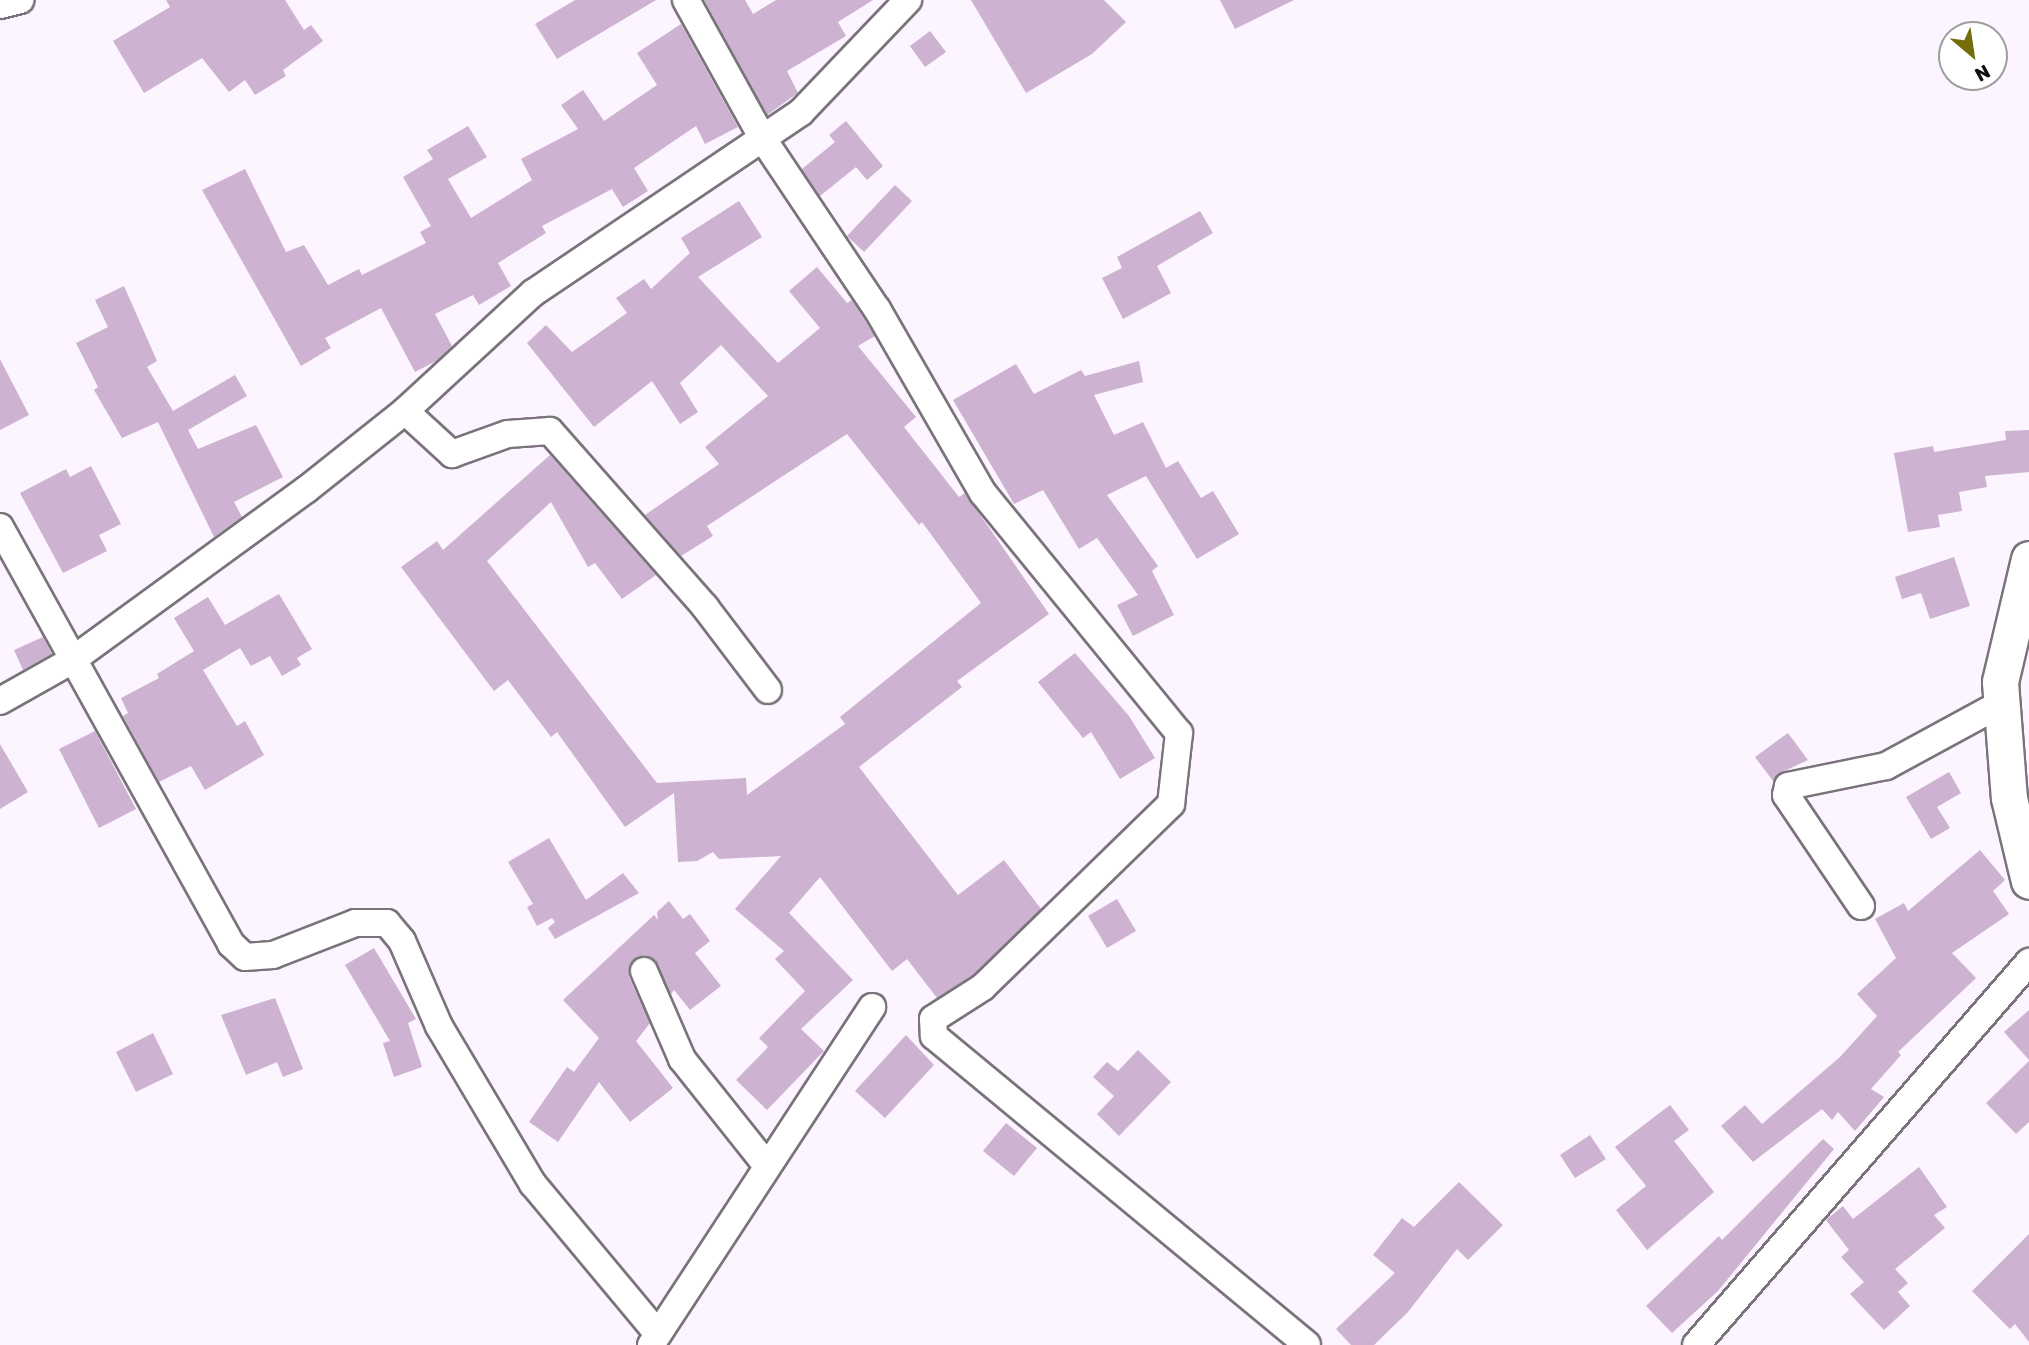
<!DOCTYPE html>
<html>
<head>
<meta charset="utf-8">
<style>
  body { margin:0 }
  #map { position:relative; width:2029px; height:1345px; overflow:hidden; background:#fcf4fe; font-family:Rubik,sans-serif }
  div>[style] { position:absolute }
  .building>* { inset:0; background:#cdb2d2 }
  .roads { filter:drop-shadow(2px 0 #7a737b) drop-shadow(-2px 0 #7a737b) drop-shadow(0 2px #7a737b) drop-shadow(0 -2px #7a737b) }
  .minor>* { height:26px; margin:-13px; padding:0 13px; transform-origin:13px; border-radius:13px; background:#fff }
  .major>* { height:35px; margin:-17.5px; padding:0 17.5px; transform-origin:17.5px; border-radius:17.5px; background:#fff }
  span { translate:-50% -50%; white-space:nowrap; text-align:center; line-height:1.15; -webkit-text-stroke:5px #fff; paint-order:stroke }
  .north { position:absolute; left:1938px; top:21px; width:70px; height:70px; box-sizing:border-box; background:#fff; border:2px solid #9f9e9f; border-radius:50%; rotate:151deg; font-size:19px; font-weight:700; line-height:28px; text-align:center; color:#100d10 }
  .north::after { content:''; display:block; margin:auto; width:24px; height:32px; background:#756d0a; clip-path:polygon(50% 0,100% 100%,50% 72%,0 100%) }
</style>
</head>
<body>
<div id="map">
  <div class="building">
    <div style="clip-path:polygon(166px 0,285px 0,304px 30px,311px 25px,323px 41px,283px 70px,286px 76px,255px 95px,245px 80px,229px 92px,202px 58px,144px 93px,113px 41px,170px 7px)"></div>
    <div style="clip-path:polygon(575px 0,656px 0,557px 59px,535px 24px)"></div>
    <div style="clip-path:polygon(704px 0,745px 0,753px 14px,776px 0,873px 0,838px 22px,846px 36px,787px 71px,798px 93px,767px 115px)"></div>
    <div style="clip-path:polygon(971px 0,1104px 0,1126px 22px,1092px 54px,1026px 93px)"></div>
    <div style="clip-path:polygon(1220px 0,1294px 0,1235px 29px)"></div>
    <div style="clip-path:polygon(681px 24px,738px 127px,705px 144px,696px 126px,634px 168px,648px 191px,623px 207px,612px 189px,542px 226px,546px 233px,498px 263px,511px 286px,479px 305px,473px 295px,435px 314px,452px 346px,436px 361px,415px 372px,381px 308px,325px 338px,331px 348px,301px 366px,202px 190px,245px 169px,286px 252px,304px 245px,328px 285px,359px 269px,362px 275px,426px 243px,420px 232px,431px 226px,403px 177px,433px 159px,427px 150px,468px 126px,487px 157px,448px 179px,471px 218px,532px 180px,521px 159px,578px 129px,561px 105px,583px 90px,604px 121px,657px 85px,637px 53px)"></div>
    <div style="clip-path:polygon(930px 31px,946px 52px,925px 67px,910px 46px)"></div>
    <div style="clip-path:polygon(846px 121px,883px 166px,867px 180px,856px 167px,820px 196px,802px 169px,835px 142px,829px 135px)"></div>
    <div style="clip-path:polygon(895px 185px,912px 201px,864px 252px,847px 236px)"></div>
    <div style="clip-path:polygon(739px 201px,762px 237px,698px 277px,778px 363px,820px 328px,789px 291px,817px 267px,847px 303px,852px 300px,875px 336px,858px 346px,916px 417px,904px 427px,959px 497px,965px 493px,1049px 614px,957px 681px,962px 687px,859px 767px,958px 895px,1004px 860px,1041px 909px,973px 975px,937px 998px,907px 959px,892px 971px,820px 877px,789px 913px,853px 980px,801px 1029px,824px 1051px,767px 1110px,736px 1080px,768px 1047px,759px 1038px,805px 991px,775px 959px,784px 951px,735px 909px,781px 856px,719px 859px,713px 852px,697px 861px,678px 862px,674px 793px,625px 827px,557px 732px,551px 737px,508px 680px,494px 691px,401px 567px,437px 541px,443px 550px,550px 455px,656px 575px,622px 599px,595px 563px,588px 567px,551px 502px,487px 561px,657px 783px,746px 778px,747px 795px,845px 724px,840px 717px,981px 603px,922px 522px,919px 525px,847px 434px,707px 526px,713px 536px,681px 556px,645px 515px,719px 464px,705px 447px,768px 396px,721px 345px,680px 383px,698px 412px,680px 424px,652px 381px,594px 427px,527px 343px,546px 325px,572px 352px,627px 313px,616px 298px,644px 279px,651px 289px,690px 253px,681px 238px)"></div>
    <div style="clip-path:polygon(1200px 211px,1213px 233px,1157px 266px,1171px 293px,1123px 319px,1102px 278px,1122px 268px,1117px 257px)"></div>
    <div style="clip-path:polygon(124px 286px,157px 361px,147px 367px,173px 411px,235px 375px,247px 396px,188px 430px,198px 449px,256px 425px,283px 477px,234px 502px,242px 517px,214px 537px,158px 422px,122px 438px,94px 390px,98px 387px,76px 343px,108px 327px,95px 300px)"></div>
    <div style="clip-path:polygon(0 359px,29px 415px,0 430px)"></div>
    <div style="clip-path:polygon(1139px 361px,1143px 382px,1094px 395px,1114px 435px,1143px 422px,1166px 468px,1178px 461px,1201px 498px,1213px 491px,1239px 534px,1197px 559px,1146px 476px,1107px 495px,1158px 566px,1152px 571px,1174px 615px,1133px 636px,1117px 605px,1138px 595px,1097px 538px,1079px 549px,1043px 490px,1014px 504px,953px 400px,1016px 364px,1034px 394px,1081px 370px,1085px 376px)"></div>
    <div style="clip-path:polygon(2029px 430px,2029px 472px,1985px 476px,1987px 487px,1959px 492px,1962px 511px,1938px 515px,1940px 527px,1908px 532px,1894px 453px,1933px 446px,1934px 452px,2006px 440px,2005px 431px)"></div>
    <div style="clip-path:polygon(91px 466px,121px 524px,99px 535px,107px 551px,63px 573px,20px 493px,66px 469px,70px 477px)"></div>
    <div style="clip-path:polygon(1954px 557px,1970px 606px,1930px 619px,1921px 593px,1902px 599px,1895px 577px)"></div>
    <div style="clip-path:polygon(279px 594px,312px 649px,297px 658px,301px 665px,282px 676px,270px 656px,251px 666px,240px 648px,203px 670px,237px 726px,245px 721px,264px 755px,205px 790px,191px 766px,159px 782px,123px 716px,128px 713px,121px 698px,159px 678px,157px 674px,194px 651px,174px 618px,208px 597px,225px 625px)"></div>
    <div style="clip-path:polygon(43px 637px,52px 654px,23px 670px,14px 650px)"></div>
    <div style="clip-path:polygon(1075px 653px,1129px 716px,1155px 758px,1120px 779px,1091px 732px,1083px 738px,1038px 682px)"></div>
    <div style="clip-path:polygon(95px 731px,136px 809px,99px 828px,59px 749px)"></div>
    <div style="clip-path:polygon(1788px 733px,1808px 760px,1778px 774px,1773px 781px,1755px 757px)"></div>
    <div style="clip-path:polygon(0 744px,28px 792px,0 809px)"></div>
    <div style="clip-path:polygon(1949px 772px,1961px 793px,1937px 807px,1950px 828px,1931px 839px,1906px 797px)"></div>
    <div style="clip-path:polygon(549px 838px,586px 900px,623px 873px,639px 893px,555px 939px,548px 928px,555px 922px,552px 918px,537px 926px,527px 907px,533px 904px,508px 862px)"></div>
    <div style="clip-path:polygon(1980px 850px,2005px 880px,1993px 891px,2009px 914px,1952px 953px,1976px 978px,1898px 1052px,1901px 1055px,1871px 1089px,1884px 1097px,1855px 1131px,1838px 1112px,1832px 1120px,1822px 1109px,1753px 1162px,1721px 1126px,1745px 1105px,1762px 1124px,1840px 1057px,1877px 1016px,1857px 994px,1896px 958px,1875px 919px,1904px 903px,1908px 911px)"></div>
    <div style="clip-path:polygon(1117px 899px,1136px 931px,1107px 948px,1088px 916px)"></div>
    <div style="clip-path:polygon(669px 901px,683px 919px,690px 914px,710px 941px,695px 953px,721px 986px,690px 1010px,674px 990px,671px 994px,654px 959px,645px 955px,632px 961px,629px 977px,650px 1023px,636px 1041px,673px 1088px,630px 1122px,599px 1082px,558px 1142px,529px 1122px,567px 1067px,574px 1072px,599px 1038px,563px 1000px,654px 915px,658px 920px,657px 912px)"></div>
    <div style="clip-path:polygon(374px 948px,416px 1019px,408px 1023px,422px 1067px,394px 1077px,383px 1043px,390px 1041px,345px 965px)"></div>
    <div style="clip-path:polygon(275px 998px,303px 1069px,283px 1077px,277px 1062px,246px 1075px,221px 1015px)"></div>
    <div style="clip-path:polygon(2029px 1010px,2029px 1060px,2004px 1032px)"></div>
    <div style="clip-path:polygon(153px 1033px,173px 1074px,136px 1092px,116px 1052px)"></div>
    <div style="clip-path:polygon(906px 1035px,934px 1065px,885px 1118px,855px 1091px)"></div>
    <div style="clip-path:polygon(1138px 1050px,1171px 1082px,1119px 1136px,1097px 1114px,1114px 1096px,1093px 1077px,1107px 1062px,1118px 1071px)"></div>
    <div style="clip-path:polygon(2029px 1061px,2029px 1122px,2016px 1134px,1986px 1103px)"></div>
    <div style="clip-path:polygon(1670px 1105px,1689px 1130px,1674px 1141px,1714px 1192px,1647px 1250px,1616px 1210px,1646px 1186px,1615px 1147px)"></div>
    <div style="clip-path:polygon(1006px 1123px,1037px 1148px,1014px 1176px,983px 1151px)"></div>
    <div style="clip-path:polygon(1590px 1135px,1606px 1159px,1575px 1178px,1560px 1155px)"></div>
    <div style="clip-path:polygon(1823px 1139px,1834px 1149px,1718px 1291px,1672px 1333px,1646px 1306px,1719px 1236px,1722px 1240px)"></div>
    <div style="clip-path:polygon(1919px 1167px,1947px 1207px,1934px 1215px,1945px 1228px,1895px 1269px,1908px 1283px,1898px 1292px,1910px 1306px,1884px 1330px,1850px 1294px,1864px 1282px,1841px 1257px,1849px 1250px,1826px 1220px,1843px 1206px,1853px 1219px)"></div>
    <div style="clip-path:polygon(1459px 1182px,1503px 1225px,1468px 1260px,1457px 1249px,1408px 1312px,1374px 1345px,1351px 1345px,1336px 1329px,1395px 1273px,1373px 1255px,1402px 1218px,1414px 1227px)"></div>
    <div style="clip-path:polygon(2029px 1234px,2029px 1342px,2015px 1324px,2010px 1329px,1972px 1291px)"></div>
  </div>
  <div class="roads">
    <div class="minor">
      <div style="left:686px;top:0;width:159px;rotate:61deg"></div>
      <div style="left:763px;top:139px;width:205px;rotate:56.2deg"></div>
      <div style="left:877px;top:309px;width:212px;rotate:60.1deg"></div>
      <div style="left:983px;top:493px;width:310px;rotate:50.8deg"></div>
      <div style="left:1179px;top:733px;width:71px;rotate:96.4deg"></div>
      <div style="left:1171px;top:804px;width:262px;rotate:135.8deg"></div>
      <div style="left:983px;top:987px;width:59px;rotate:147.4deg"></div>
      <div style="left:933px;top:1019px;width:17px;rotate:87deg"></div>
      <div style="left:934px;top:1036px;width:484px;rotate:39.6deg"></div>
      <div style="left:0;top:5px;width:21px;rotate:-14deg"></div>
      <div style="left:405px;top:411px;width:64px;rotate:42.5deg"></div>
      <div style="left:452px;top:454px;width:59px;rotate:-19.7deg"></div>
      <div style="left:508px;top:434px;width:42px;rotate:-4.1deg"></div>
      <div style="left:550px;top:431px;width:235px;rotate:48.6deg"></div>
      <div style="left:705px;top:607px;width:104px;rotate:52.8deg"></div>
      <div style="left:0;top:527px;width:477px;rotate:61deg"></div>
      <div style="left:231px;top:944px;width:19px;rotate:43deg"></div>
      <div style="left:245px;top:957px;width:28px;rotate:-4deg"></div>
      <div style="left:273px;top:955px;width:88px;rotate:-21.3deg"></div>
      <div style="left:355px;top:923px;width:32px"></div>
      <div style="left:387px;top:923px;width:23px;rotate:50deg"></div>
      <div style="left:402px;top:941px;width:93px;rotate:66.5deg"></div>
      <div style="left:439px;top:1026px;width:184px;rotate:59.3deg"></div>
      <div style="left:533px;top:1184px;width:195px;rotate:50.2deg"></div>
      <div style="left:0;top:701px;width:81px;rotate:-29.4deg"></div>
      <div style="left:71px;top:661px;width:292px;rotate:-36.1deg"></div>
      <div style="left:307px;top:489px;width:125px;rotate:-38.5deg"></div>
      <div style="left:405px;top:411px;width:174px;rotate:-42.7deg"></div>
      <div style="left:533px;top:293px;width:323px;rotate:-34deg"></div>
      <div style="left:801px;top:112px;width:155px;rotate:-46.3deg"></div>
      <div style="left:1861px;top:906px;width:134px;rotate:-124deg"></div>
      <div style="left:1786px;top:795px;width:9px;rotate:-77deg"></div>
      <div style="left:1788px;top:786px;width:100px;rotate:-11.5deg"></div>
      <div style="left:1886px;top:766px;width:130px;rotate:-28.5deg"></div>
      <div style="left:644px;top:971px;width:96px;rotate:66.6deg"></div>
      <div style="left:682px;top:1059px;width:137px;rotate:51.5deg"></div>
      <div style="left:651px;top:1345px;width:404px;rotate:-56.8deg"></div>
      <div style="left:1696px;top:1345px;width:508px;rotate:-48.99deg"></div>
    </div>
    <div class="major">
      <div style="left:2029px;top:559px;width:126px;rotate:103.3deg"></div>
      <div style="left:2000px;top:682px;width:116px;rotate:85.6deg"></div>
      <div style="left:2009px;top:798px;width:85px;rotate:76.5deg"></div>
    </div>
  </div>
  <div class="north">N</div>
</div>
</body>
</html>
